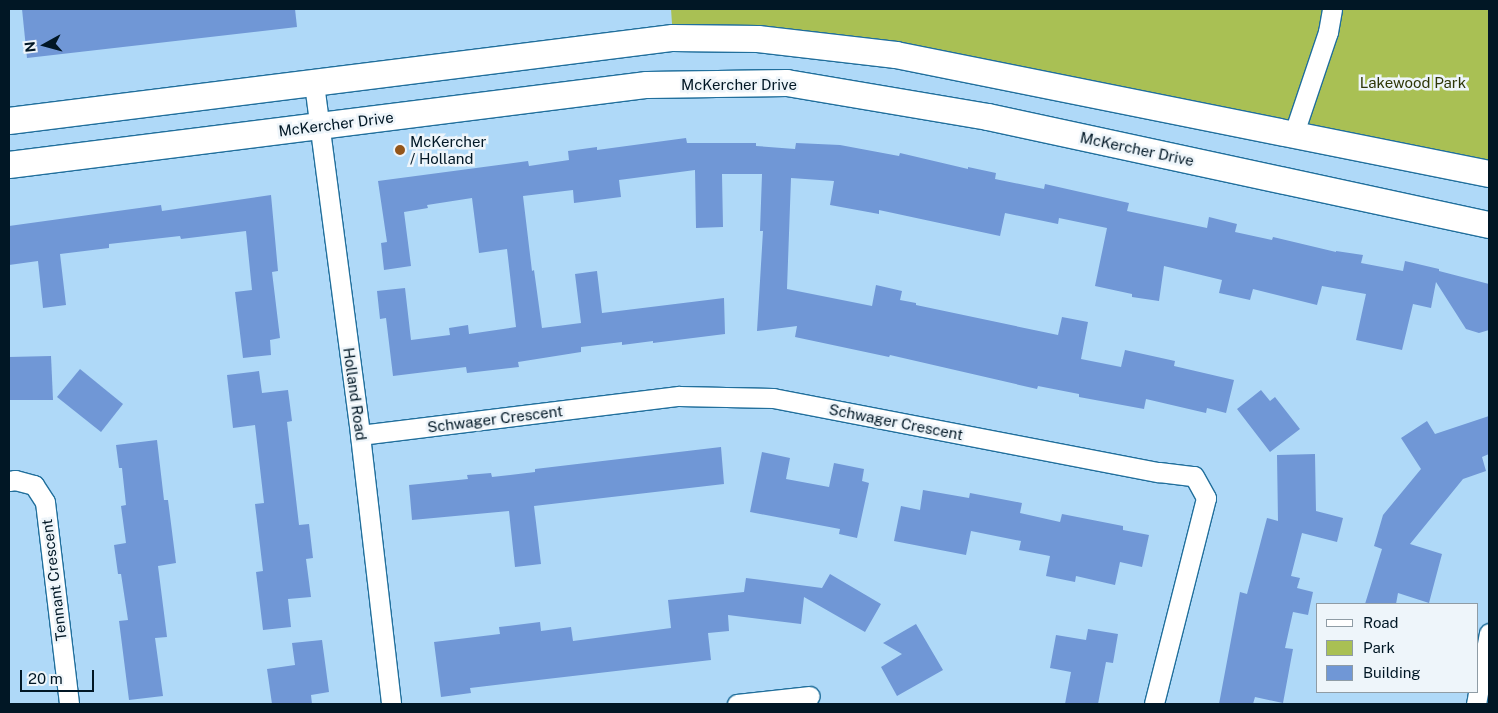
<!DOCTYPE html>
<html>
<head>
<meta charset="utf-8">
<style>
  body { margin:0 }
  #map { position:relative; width:1498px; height:713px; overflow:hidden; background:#afd9f8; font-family:"Public Sans",sans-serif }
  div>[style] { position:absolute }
  .green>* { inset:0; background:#a9c054 }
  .building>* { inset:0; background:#7097d6 }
  .roads { filter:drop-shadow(1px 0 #216f9c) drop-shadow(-1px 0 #216f9c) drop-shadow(0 1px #216f9c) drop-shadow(0 -1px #216f9c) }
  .street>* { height:19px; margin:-9.5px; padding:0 9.5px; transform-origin:9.5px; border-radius:9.5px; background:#fff }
  .secondary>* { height:26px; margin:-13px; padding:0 13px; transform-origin:13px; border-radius:13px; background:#fff }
  .dots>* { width:14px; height:14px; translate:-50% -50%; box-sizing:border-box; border:2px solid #eef5fa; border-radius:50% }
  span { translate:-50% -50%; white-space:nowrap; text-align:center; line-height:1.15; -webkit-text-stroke:5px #eef5fa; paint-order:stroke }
  .park-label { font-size:15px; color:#2e3607 }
  .street-label { font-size:15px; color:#011725 }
  .poi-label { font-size:15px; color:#011725 }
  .left { translate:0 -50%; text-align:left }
  .frame { position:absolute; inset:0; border:10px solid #011725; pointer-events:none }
  .legend { position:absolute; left:1316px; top:603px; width:162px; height:90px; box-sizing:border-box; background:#eef5fa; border:1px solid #8f9ca5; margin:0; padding:6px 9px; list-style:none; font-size:15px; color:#011725 }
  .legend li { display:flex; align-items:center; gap:10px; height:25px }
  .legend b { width:25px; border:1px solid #8f9ca5 }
  .north { position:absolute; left:20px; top:20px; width:50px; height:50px; -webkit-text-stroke:4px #eef5fa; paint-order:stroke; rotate:263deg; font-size:14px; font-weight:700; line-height:20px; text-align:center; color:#011725 }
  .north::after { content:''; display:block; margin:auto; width:18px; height:22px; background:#011725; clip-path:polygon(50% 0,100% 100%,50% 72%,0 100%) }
  .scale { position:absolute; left:20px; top:670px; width:74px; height:22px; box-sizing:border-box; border:2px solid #011725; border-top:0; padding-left:6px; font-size:15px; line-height:18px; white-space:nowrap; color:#011725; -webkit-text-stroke:4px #eef5fa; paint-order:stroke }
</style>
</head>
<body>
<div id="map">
  <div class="green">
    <div style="clip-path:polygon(671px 9px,1489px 9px,1489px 175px,896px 55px,673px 38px)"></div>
  </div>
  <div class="building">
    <div style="clip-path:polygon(22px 9px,295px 9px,297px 27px,27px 58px)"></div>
    <div style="clip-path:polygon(686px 138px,687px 143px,756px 143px,756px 146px,795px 149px,796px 143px,840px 145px,899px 156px,900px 153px,968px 169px,968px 167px,996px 173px,995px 179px,1044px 189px,1045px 184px,1129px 203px,1127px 211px,1207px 228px,1209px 217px,1237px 224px,1235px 232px,1272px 240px,1273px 237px,1336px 252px,1336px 251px,1363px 255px,1361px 263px,1403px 271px,1405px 261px,1439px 269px,1439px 271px,1489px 284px,1489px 330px,1479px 333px,1466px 329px,1436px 282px,1431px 308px,1413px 304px,1402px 350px,1356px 340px,1366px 294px,1322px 286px,1317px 305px,1253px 289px,1250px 300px,1219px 293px,1222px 280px,1164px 266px,1159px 301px,1132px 297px,1132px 294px,1095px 286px,1107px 228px,1059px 218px,1058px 224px,1005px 213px,1000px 236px,879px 210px,879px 214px,830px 205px,834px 181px,791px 178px,787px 289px,872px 306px,876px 285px,902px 291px,900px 300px,916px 303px,916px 305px,1058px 335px,1062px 317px,1088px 322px,1081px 359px,1121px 367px,1125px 350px,1175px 361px,1174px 366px,1234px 380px,1226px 413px,1207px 408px,1206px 413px,1146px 399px,1144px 409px,1079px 397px,1079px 394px,1038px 386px,1037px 389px,890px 355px,889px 357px,795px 337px,797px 326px,757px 331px,763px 231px,760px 231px,762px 174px,722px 174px,723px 227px,696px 228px,695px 170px,619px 180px,621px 197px,574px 203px,573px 190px,523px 196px,532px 271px,534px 270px,542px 328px,581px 323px,575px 274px,597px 271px,602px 313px,724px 298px,725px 334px,653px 343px,653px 341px,622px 345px,622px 342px,581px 347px,581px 352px,518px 362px,519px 367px,467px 373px,466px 367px,393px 376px,386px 318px,380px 319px,377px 291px,405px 288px,411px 340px,450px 335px,449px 328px,468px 325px,469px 334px,516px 327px,507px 249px,479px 253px,472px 198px,427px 205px,428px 208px,404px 212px,411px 266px,384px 270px,381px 243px,387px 242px,378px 181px,528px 161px,529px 166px,569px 160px,568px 151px,597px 147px,597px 150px)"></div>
    <div style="clip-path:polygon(271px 195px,278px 271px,272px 272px,280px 338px,270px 340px,271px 355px,243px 358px,235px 292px,252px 290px,246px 231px,181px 239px,180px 236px,109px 244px,109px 248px,60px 254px,66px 305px,43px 308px,38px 261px,9px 265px,9px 226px,161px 205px,162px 211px)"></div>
    <div style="clip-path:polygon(51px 356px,53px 400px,9px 400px,9px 357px)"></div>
    <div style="clip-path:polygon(80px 369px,123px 404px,101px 432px,57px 397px)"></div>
    <div style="clip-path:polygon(259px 371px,262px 393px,288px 390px,292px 421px,287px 422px,299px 525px,309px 524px,313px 558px,306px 559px,311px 597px,288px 599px,291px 627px,263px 630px,256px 572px,263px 571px,255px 504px,264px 503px,255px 425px,233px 428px,227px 375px)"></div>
    <div style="clip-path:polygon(1261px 390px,1270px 401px,1275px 397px,1300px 429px,1270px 452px,1237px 409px)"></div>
    <div style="clip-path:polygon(1489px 416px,1489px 454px,1482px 457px,1486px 471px,1463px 479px,1410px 544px,1442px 554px,1429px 603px,1398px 593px,1396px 604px,1365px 604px,1382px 549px,1374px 546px,1383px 515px,1421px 469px,1401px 438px,1427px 421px,1435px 434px)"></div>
    <div style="clip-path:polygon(157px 440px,164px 500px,168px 500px,176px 563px,158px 566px,167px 637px,155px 638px,163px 696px,129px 700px,119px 621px,128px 620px,121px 574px,118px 574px,114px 545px,126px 543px,121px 506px,126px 505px,122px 468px,119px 468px,116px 445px)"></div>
    <div style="clip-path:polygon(721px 447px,724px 484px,534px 506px,541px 564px,515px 567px,509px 511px,412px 520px,409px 485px,468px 479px,467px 475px,491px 473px,492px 477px,535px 472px,535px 469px)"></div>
    <div style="clip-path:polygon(762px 452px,790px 458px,786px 479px,829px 487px,834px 463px,864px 469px,862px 481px,869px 483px,857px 538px,839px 534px,840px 529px,750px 512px)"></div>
    <div style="clip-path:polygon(1315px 454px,1316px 511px,1343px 518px,1337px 542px,1302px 533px,1291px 576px,1300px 578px,1297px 588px,1313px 592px,1308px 615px,1293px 612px,1285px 648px,1293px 649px,1283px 703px,1255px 697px,1253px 704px,1219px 704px,1240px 592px,1247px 594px,1267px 518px,1278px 521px,1277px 455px)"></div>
    <div style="clip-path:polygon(923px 490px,969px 498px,970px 493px,1022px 503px,1020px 513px,1060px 522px,1062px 514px,1123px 526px,1123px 530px,1149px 535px,1142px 567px,1120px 562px,1115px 585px,1076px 576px,1075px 582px,1046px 576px,1050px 556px,1019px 550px,1021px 541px,971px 531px,966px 555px,894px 541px,901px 506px,920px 510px)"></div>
    <div style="clip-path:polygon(830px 574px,881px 604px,865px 632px,804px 597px,801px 624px,728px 615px,729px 631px,708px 633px,711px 660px,470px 688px,471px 693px,441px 697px,434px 642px,500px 634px,499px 627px,540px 622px,541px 631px,571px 627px,573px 641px,671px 628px,668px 600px,744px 592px,746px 578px,822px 588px)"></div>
    <div style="clip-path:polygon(916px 624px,943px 670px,897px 696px,881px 667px,902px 654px,883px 643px)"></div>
    <div style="clip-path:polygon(1088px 629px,1118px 634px,1113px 663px,1106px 662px,1098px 704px,1065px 704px,1071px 672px,1050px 668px,1056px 635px,1086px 640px)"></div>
    <div style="clip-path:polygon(322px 640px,329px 692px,311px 695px,312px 704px,272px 704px,267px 669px,295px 665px,292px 643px)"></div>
  </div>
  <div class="roads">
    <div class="street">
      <div style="left:314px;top:84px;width:354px;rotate:82.5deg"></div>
      <div style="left:360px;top:435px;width:271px;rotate:83.4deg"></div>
      <div style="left:1294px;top:133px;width:107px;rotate:-71.4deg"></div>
      <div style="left:1328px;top:32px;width:23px;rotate:-80deg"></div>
      <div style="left:360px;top:435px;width:321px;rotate:-7deg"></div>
      <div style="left:679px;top:396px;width:94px;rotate:1.2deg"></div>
      <div style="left:773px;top:398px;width:393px;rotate:10.9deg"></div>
      <div style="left:1159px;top:472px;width:35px;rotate:7deg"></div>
      <div style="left:1194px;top:476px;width:25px;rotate:61deg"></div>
      <div style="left:1206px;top:498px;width:212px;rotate:104.2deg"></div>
      <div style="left:9px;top:481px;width:6px;rotate:-9deg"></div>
      <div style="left:15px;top:480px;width:20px;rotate:15deg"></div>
      <div style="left:34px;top:485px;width:20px;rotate:57deg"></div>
      <div style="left:45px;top:502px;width:203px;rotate:83.2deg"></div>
      <div style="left:737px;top:704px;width:73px;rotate:-6.3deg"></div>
      <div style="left:1476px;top:704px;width:72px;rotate:-79.6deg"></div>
    </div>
    <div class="secondary">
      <div style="left:9px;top:121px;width:669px;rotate:-7.13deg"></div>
      <div style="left:673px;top:38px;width:85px;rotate:0.7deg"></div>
      <div style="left:758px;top:39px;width:139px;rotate:6.6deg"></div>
      <div style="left:896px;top:55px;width:605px;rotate:11.35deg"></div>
      <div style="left:9px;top:165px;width:643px;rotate:-7.15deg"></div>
      <div style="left:647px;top:85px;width:140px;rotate:-0.8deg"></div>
      <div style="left:787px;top:83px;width:204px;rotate:9.6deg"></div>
      <div style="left:988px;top:117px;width:513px;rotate:12.17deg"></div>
    </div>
  </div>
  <div class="dots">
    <div style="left:400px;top:150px;background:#94561a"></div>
  </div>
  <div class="park-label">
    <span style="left:1413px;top:83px">Lakewood Park</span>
  </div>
  <div class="street-label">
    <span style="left:739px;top:85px">McKercher Drive</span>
    <span style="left:336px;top:124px;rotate:-7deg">McKercher Drive</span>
    <span style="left:1137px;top:149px;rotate:12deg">McKercher Drive</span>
    <span style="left:355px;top:394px;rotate:82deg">Holland Road</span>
    <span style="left:495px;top:419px;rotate:-7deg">Schwager Crescent</span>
    <span style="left:896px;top:422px;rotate:11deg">Schwager Crescent</span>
    <span style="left:54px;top:580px;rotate:-97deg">Tennant Crescent</span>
  </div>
  <div class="poi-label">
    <span class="left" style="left:410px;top:150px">McKercher<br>/ Holland</span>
  </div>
  <div class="frame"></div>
  <ul class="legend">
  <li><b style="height:6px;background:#fff"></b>Road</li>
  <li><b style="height:14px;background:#a9c054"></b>Park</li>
  <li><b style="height:14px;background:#7097d6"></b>Building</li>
  </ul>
  <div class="north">N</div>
  <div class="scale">20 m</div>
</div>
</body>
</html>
